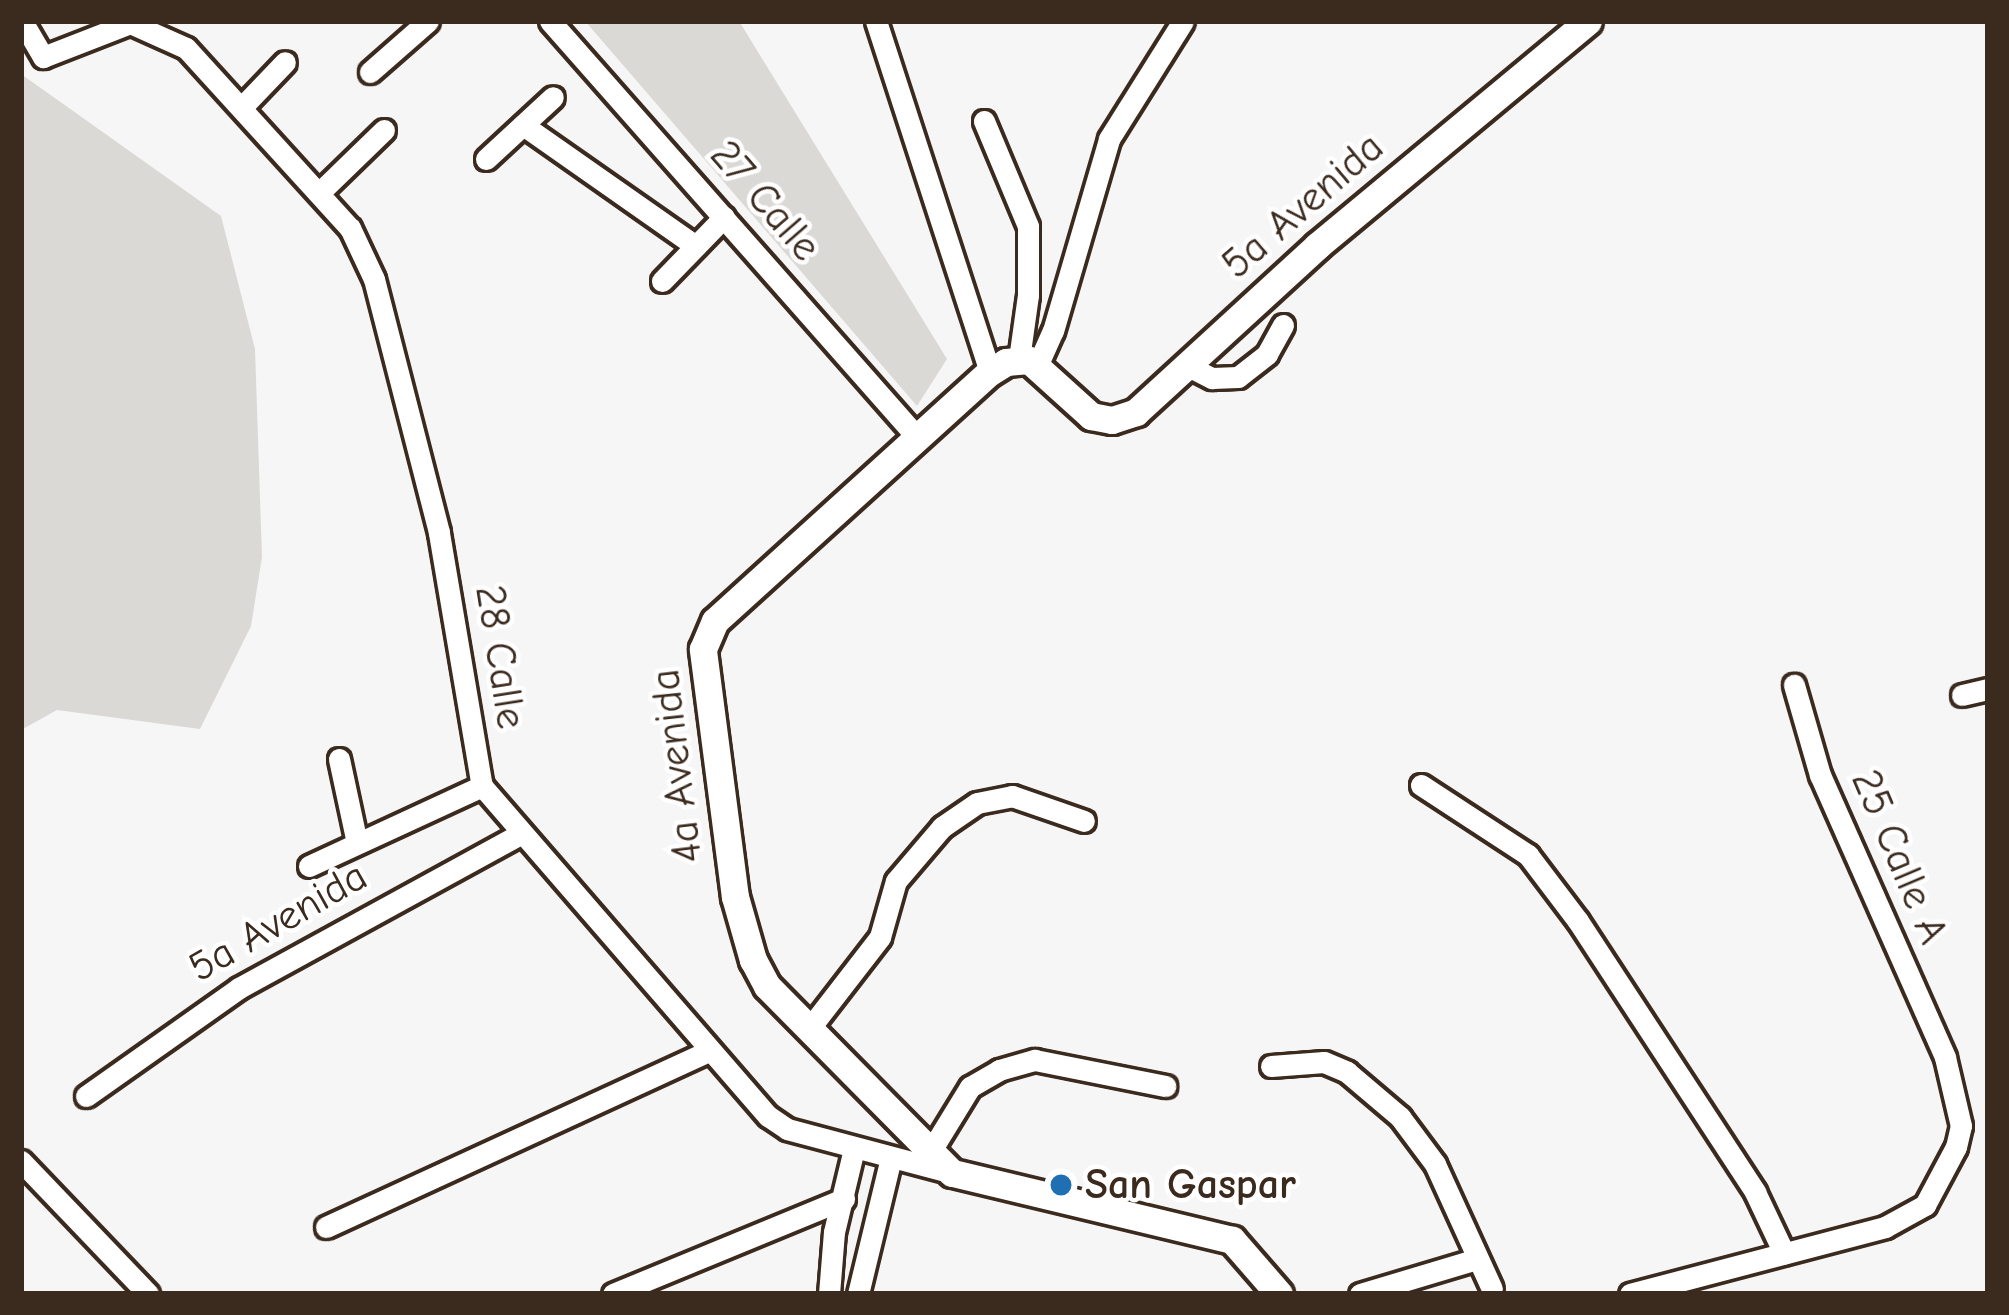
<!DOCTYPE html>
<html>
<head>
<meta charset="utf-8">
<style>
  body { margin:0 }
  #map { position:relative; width:2009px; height:1315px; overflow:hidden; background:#f7f6f6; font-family:"Comic Neue",sans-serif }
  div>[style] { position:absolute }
  .green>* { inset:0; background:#dbd9d6 }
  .roads { filter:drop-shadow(3px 0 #3b2a1e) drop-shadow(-3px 0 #3b2a1e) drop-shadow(0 3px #3b2a1e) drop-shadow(0 -3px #3b2a1e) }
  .minor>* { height:21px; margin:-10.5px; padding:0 10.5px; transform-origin:10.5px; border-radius:10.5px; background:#fff }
  .tertiary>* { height:27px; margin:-13.5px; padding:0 13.5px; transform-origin:13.5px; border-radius:13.5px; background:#fff }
  .dots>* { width:33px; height:33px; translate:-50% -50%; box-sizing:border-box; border:6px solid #fff; border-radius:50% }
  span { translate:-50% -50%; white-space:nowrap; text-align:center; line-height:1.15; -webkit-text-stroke:9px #fff; paint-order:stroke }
  .street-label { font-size:42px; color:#3b2a1e }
  .poi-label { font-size:42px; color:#3b2a1e; font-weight:700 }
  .left { translate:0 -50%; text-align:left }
  .frame { position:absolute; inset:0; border:24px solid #3b2a1e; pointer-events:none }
</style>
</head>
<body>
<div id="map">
  <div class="green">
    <div style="clip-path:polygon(585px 21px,739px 21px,947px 359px,917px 406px)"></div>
    <div style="clip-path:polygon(21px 74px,221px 216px,255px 349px,262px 557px,251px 626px,200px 729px,57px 710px,21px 730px)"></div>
  </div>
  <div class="roads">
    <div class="minor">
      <div style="left:22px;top:21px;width:42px;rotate:59.7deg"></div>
      <div style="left:43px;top:57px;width:93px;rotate:-21.3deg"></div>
      <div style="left:130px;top:23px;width:61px;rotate:24.1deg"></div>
      <div style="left:186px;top:48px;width:244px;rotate:47.7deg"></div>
      <div style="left:350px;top:228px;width:56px;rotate:64.8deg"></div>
      <div style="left:374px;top:279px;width:262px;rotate:75.6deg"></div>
      <div style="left:439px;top:533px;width:257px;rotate:80.4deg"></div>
      <div style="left:482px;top:786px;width:437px;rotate:49.1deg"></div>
      <div style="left:768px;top:1116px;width:23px;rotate:34deg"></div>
      <div style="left:787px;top:1129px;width:171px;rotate:14.9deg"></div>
      <div style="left:550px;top:21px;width:555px;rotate:48.58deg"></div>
      <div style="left:876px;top:21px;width:369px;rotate:72deg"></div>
      <div style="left:370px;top:72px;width:77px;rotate:-41.3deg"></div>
      <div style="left:242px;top:107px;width:62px;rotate:-46.3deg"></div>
      <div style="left:984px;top:121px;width:114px;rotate:67.3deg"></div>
      <div style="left:1028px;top:226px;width:69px;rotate:90deg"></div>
      <div style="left:1028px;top:295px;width:65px;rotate:98deg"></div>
      <div style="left:523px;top:125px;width:211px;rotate:35deg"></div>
      <div style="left:486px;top:159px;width:91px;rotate:-42.8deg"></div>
      <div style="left:320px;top:192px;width:89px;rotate:-44.1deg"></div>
      <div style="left:662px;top:281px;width:89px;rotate:-45.9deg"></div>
      <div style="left:1038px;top:364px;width:36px;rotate:-66deg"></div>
      <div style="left:1053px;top:331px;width:200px;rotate:-73.7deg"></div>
      <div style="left:1109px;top:139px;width:139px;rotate:-57.9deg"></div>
      <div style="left:1186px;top:365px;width:29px;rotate:27deg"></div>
      <div style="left:1212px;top:378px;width:26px;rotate:-2deg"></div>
      <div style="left:1238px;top:377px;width:37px;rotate:-38deg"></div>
      <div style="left:1267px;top:354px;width:33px;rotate:-61deg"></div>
      <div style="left:1962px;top:695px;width:27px;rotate:-13deg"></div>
      <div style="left:339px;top:759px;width:86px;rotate:77.9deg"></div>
      <div style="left:1421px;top:785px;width:128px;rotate:33.2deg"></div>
      <div style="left:1528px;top:855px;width:83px;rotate:52.9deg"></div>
      <div style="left:1578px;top:921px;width:324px;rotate:56.8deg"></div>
      <div style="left:1755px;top:1192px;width:68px;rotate:64.6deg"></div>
      <div style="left:309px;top:866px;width:191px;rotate:-24.8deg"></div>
      <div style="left:809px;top:1029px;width:116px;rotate:-52.3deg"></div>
      <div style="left:880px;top:937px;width:58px;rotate:-74.1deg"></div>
      <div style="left:896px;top:881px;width:71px;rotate:-49.6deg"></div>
      <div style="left:942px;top:827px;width:42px;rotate:-34.4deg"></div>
      <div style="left:977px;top:803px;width:36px;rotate:-11deg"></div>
      <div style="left:1012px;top:796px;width:76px;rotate:19.1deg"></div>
      <div style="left:1271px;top:1066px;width:53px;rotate:-4.3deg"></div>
      <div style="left:1324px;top:1062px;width:25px;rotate:23deg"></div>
      <div style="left:1347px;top:1072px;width:70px;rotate:40.3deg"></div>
      <div style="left:1400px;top:1117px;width:59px;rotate:53.3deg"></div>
      <div style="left:1435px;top:1164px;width:137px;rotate:65.5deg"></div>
      <div style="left:86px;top:1096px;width:187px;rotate:-35.2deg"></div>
      <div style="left:239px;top:988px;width:320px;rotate:-28.7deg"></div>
      <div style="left:932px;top:1149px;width:73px;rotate:-58.5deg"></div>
      <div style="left:970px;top:1087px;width:34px;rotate:-30deg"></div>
      <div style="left:999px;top:1070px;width:37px;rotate:-16deg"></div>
      <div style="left:1035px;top:1060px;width:133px;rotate:11.3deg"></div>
      <div style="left:21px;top:1161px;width:184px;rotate:46.3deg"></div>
      <div style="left:326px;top:1227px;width:421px;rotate:-24.7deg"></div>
      <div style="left:613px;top:1294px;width:250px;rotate:-22.4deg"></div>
      <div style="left:829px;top:1294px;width:62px;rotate:-85.4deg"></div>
      <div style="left:834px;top:1232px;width:85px;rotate:-76.5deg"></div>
      <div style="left:858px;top:1294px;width:140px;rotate:-76.4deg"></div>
      <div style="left:1360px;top:1294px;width:122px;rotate:-16.7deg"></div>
      <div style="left:1630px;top:1294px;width:264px;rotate:-14.7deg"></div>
      <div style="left:1885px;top:1227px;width:46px;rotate:-28.8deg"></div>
      <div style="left:1925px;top:1205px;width:66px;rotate:-61.9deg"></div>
      <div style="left:1956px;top:1147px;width:22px;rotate:-77deg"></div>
      <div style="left:1961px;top:1126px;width:71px;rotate:-103.1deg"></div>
      <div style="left:1945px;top:1057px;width:308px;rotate:-113.9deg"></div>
      <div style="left:1820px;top:775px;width:94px;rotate:-106.1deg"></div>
    </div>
    <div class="tertiary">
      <div style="left:1279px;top:1294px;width:72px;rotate:-131deg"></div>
      <div style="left:1232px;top:1240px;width:288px;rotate:-166.5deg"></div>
      <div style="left:952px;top:1173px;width:263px;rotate:-134.7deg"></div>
      <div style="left:767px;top:986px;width:30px;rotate:-118deg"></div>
      <div style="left:753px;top:960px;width:66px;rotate:-105.9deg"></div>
      <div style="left:735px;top:897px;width:250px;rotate:-97.4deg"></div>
      <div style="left:703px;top:649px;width:30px;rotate:-67deg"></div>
      <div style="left:715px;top:621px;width:371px;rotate:-42.2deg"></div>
      <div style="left:990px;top:372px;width:19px;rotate:-32deg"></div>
      <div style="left:1006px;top:362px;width:23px;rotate:-5deg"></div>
      <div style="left:1029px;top:360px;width:84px;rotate:42.1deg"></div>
      <div style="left:1091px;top:416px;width:21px;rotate:11deg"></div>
      <div style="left:1112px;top:420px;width:25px;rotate:-18deg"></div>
      <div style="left:1136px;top:412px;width:246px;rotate:-42.5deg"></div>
      <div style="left:1317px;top:246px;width:352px;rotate:-39.7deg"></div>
    </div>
  </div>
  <div class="dots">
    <div style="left:1061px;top:1185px;background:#1f6fb2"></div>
  </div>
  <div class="street-label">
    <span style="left:765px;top:201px;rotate:49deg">27 Calle</span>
    <span style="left:1303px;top:206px;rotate:-41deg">5a Avenida</span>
    <span style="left:500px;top:657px;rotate:81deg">28 Calle</span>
    <span style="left:677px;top:766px;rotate:-97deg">4a Avenida</span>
    <span style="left:1899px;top:857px;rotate:67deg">25 Calle A</span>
    <span style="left:278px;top:922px;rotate:-30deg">5a Avenida</span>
  </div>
  <div class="poi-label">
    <span class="left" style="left:1085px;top:1185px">San Gaspar</span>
  </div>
  <div class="frame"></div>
</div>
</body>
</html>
